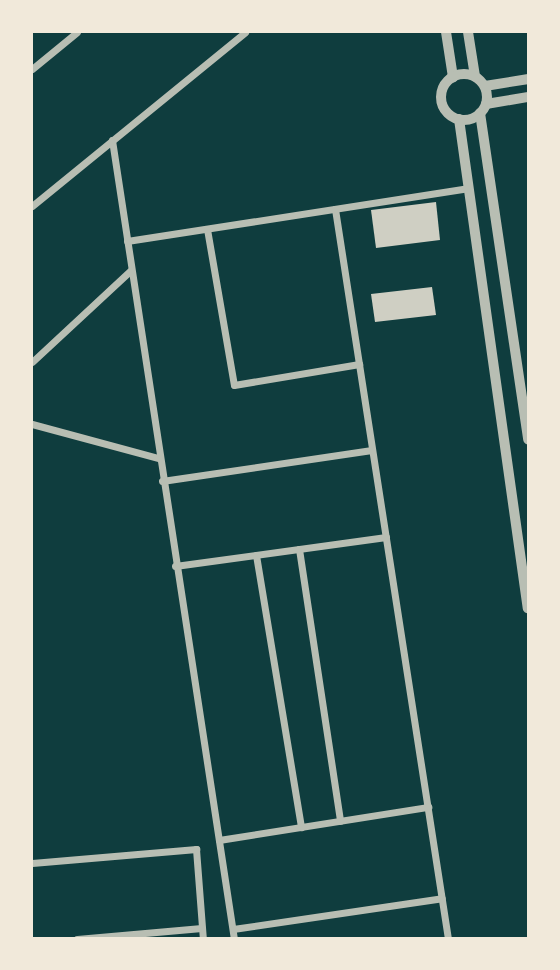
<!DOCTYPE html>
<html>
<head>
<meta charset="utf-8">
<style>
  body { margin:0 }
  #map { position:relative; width:560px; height:970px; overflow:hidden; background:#0f3d3e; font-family:Cabin,sans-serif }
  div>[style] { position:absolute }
  .building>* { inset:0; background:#cfcfc3 }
  .minor>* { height:7px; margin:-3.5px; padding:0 3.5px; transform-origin:3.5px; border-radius:3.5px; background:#b8beb3 }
  .tertiary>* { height:10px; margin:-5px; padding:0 5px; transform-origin:5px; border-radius:5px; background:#b8beb3 }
  .tertiary>.ring { margin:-5px; padding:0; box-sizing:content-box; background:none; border:10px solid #b8beb3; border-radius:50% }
  span { translate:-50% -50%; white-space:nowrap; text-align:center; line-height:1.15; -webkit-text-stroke:7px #f1e9da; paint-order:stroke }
  .frame { position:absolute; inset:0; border:33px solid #f1e9da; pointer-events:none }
</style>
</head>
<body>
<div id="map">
  <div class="building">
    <div style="clip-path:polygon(436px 202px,440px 240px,376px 248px,371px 210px)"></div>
    <div style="clip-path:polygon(432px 287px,436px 315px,375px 322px,371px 294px)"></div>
  </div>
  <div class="minor">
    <div style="left:32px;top:69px;width:58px;rotate:-39.4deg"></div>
    <div style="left:112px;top:140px;width:808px;rotate:81.32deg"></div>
    <div style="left:32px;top:206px;width:275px;rotate:-39.2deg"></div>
    <div style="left:335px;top:209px;width:739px;rotate:81.2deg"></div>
    <div style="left:207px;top:229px;width:158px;rotate:80.2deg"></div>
    <div style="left:234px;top:385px;width:127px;rotate:-9.5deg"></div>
    <div style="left:127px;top:241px;width:346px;rotate:-8.8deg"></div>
    <div style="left:32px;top:362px;width:135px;rotate:-42.9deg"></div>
    <div style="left:32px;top:424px;width:131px;rotate:15.1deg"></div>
    <div style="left:162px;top:481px;width:212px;rotate:-8.4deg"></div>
    <div style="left:299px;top:549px;width:275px;rotate:81.4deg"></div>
    <div style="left:256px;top:555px;width:276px;rotate:80.6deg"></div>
    <div style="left:175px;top:566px;width:213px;rotate:-7.8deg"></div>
    <div style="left:219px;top:840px;width:212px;rotate:-9deg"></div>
    <div style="left:32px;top:863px;width:165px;rotate:-4.9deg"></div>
    <div style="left:196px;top:849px;width:90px;rotate:85.6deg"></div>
    <div style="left:233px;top:929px;width:211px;rotate:-8.4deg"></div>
    <div style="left:77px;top:939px;width:125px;rotate:-5deg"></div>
  </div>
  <div class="tertiary">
    <div style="left:446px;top:32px;width:46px;rotate:81.2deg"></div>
    <div style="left:468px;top:32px;width:45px;rotate:81deg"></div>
    <div class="ring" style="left:441px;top:74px;width:36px;height:36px"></div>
    <div style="left:485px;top:86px;width:44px;rotate:-9.2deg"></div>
    <div style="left:486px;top:104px;width:43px;rotate:-9.5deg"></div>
    <div style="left:480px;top:113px;width:330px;rotate:81.6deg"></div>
    <div style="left:459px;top:119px;width:494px;rotate:82deg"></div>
  </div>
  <div class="frame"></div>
</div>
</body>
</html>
